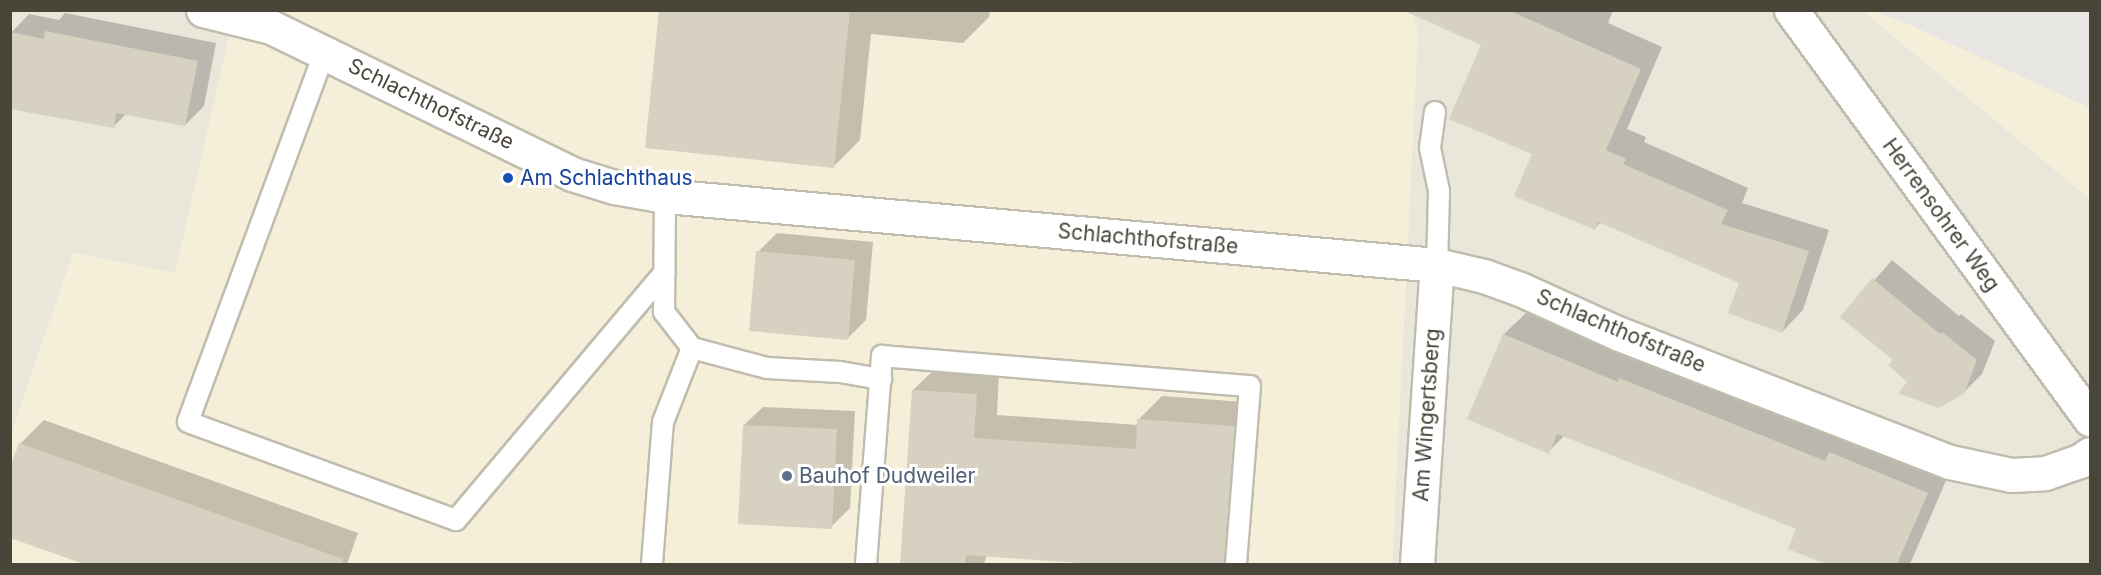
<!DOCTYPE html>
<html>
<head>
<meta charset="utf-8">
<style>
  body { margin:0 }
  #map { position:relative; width:2101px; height:575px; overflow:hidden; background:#f5f4eb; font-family:Inter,sans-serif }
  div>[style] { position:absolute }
  .residential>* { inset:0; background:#e9e6da }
  .commercial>* { inset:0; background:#f5eed8 }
  .parking>* { inset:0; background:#e7e6e2 }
  .shadow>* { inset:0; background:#0003 }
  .building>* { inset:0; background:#d6d1c1 }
  .roads { filter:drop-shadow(2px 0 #c0bdae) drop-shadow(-2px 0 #c0bdae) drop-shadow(0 2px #c0bdae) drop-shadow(0 -2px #c0bdae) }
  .service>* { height:20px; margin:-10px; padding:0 10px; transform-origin:10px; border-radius:10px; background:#fff }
  .minor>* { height:33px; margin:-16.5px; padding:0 16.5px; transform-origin:16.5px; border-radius:16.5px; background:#fff }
  .tertiary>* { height:33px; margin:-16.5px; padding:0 16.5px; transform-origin:16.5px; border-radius:16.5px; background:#fff }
  .dots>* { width:16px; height:16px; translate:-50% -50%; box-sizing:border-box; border:3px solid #fff; border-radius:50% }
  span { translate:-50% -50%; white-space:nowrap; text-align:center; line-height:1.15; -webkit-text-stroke:6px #fff; paint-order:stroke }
  .street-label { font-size:21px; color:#494639 }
  .transit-label { font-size:21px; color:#164399 }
  .left { translate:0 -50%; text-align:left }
  .service-label { font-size:21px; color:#4e5e75 }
  .frame { position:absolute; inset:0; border:12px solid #494639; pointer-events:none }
</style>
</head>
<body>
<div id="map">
  <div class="residential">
    <div style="clip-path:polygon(11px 11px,235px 11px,175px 274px,73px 253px,11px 435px)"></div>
    <div style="clip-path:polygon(1411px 11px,1863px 11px,2090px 199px,2090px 564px,1392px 564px,1418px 31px)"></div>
  </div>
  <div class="commercial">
    <div style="clip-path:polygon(235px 11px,1411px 11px,1418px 31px,1392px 564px,11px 564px,11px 435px,73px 253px,175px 273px)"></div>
    <div style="clip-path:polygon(1863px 11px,2090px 11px,2090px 199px)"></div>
  </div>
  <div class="parking">
    <div style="clip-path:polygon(1874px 11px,2090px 11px,2090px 108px,1910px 25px)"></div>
  </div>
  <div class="shadow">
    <div style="clip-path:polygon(660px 10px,990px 10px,989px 17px,963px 43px,871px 34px,860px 140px,834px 166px)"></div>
    <div style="clip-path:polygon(1454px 10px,1613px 10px,1608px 23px,1662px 47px,1627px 129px,1646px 137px,1644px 142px,1748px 188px,1742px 203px,1829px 230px,1803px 310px,1782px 332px,1741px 282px,1601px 222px,1594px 229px,1534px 154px,1483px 44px)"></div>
    <div style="clip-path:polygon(65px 13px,216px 43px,204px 106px,185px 125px,126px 114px,113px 127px,11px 33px,29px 14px,59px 20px)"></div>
    <div style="clip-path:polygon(777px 233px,873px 242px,866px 320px,847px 339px,758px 252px)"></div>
    <div style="clip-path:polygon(1892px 260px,1959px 316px,1961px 314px,1995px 341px,1982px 374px,1963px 393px,1909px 382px,1895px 360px,1842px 317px)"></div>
    <div style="clip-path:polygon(1528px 311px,1951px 469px,1910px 564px,1830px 564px,1790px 548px,1798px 528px,1565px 435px,1548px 452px,1504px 334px)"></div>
    <div style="clip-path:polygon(937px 367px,999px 371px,997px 415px,1138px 425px,1138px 420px,1162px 396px,1258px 403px,1246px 564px,1114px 564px,987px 555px,984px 564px,902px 564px,913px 390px)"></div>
    <div style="clip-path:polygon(763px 407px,855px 411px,850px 508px,831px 527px,744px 425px)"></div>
    <div style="clip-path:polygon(44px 420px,358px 533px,347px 564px,89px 564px,10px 536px,20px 444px)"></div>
  </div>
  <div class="building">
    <div style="clip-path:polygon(659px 10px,850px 10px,834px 168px,645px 148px)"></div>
    <div style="clip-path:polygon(1402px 10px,1508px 10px,1641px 69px,1606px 150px,1626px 159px,1623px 164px,1728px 210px,1721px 224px,1809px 251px,1782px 333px,1728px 313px,1739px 283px,1598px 222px,1595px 230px,1514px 196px,1532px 154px,1449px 119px,1481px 45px)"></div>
    <div style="clip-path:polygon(45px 31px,198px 61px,185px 126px,116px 113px,114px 128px,10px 109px,10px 32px,44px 39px)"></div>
    <div style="clip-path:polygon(756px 251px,855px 260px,848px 340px,749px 331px)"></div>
    <div style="clip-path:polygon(1872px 278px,1940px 334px,1942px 332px,1977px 360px,1964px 394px,1938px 408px,1898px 393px,1907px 382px,1888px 365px,1893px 360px,1840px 317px)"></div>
    <div style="clip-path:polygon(1503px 334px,1618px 382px,1619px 378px,1825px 461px,1829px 452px,1928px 493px,1897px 564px,1826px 564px,1788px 549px,1796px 529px,1665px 476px,1557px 434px,1549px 454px,1467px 419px)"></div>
    <div style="clip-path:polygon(912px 390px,977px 394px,974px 438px,1136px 449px,1137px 419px,1235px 426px,1224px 564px,1094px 564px,966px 555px,965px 564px,900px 564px)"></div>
    <div style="clip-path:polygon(743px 425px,837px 429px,832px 529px,738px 524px)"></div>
    <div style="clip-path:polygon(19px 443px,343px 559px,342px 564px,84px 564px,10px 538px,10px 467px)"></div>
  </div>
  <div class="roads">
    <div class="service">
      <div style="left:325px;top:51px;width:395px;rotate:110.3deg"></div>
      <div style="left:188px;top:422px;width:285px;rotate:20.1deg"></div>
      <div style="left:456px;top:520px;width:324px;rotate:-49.9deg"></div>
      <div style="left:1435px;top:112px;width:36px;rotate:98deg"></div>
      <div style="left:1430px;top:148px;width:44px;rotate:78.2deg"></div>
      <div style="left:1439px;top:191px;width:74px;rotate:91.5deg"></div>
      <div style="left:692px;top:348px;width:78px;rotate:14.9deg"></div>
      <div style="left:767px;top:368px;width:73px;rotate:3.1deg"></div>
      <div style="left:840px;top:372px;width:42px;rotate:9.7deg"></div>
      <div style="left:652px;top:564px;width:142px;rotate:-85.6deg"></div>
      <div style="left:663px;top:422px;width:79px;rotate:-68.6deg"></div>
      <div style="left:692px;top:348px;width:46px;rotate:-127.9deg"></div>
      <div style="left:664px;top:312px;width:116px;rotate:-89.5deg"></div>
      <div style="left:866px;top:564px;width:209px;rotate:-85.6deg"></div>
      <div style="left:882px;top:356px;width:369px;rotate:4.7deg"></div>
      <div style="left:1250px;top:386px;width:179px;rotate:94.5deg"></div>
    </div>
    <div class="minor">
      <div style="left:203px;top:10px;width:70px;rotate:14deg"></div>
      <div style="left:271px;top:27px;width:335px;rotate:26deg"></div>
      <div style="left:572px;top:174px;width:44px;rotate:17.2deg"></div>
      <div style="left:614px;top:187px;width:52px;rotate:10deg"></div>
      <div style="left:665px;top:196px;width:775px;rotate:5.11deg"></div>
      <div style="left:1437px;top:265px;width:48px;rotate:13.2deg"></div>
      <div style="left:1484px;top:276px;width:38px;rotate:20deg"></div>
      <div style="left:1520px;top:289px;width:107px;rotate:24.4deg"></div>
      <div style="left:1617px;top:333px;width:357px;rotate:21.2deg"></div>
      <div style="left:1950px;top:462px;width:62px;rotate:12deg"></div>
      <div style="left:2011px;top:475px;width:34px;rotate:-3deg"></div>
      <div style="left:2045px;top:473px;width:37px;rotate:-19deg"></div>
      <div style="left:2080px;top:461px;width:12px;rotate:-35deg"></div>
      <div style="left:1417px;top:564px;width:300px;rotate:-86.2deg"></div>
    </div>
    <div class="tertiary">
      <div style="left:1791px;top:10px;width:507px;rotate:53.83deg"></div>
    </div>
  </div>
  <div class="dots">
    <div style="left:508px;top:178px;background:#1a4fb4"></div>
    <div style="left:787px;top:476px;background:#5c6f8a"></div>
  </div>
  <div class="street-label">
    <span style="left:431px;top:104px;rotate:26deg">Schlachthofstraße</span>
    <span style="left:1941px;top:215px;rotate:54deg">Herrensohrer Weg</span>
    <span style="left:1148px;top:239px;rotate:5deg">Schlachthofstraße</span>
    <span style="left:1621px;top:331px;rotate:23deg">Schlachthofstraße</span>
    <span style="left:1427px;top:415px;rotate:-86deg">Am Wingertsberg</span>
  </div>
  <div class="transit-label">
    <span class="left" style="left:520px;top:178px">Am Schlachthaus</span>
  </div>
  <div class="service-label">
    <span class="left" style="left:799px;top:476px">Bauhof Dudweiler</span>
  </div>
  <div class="frame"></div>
</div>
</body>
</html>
